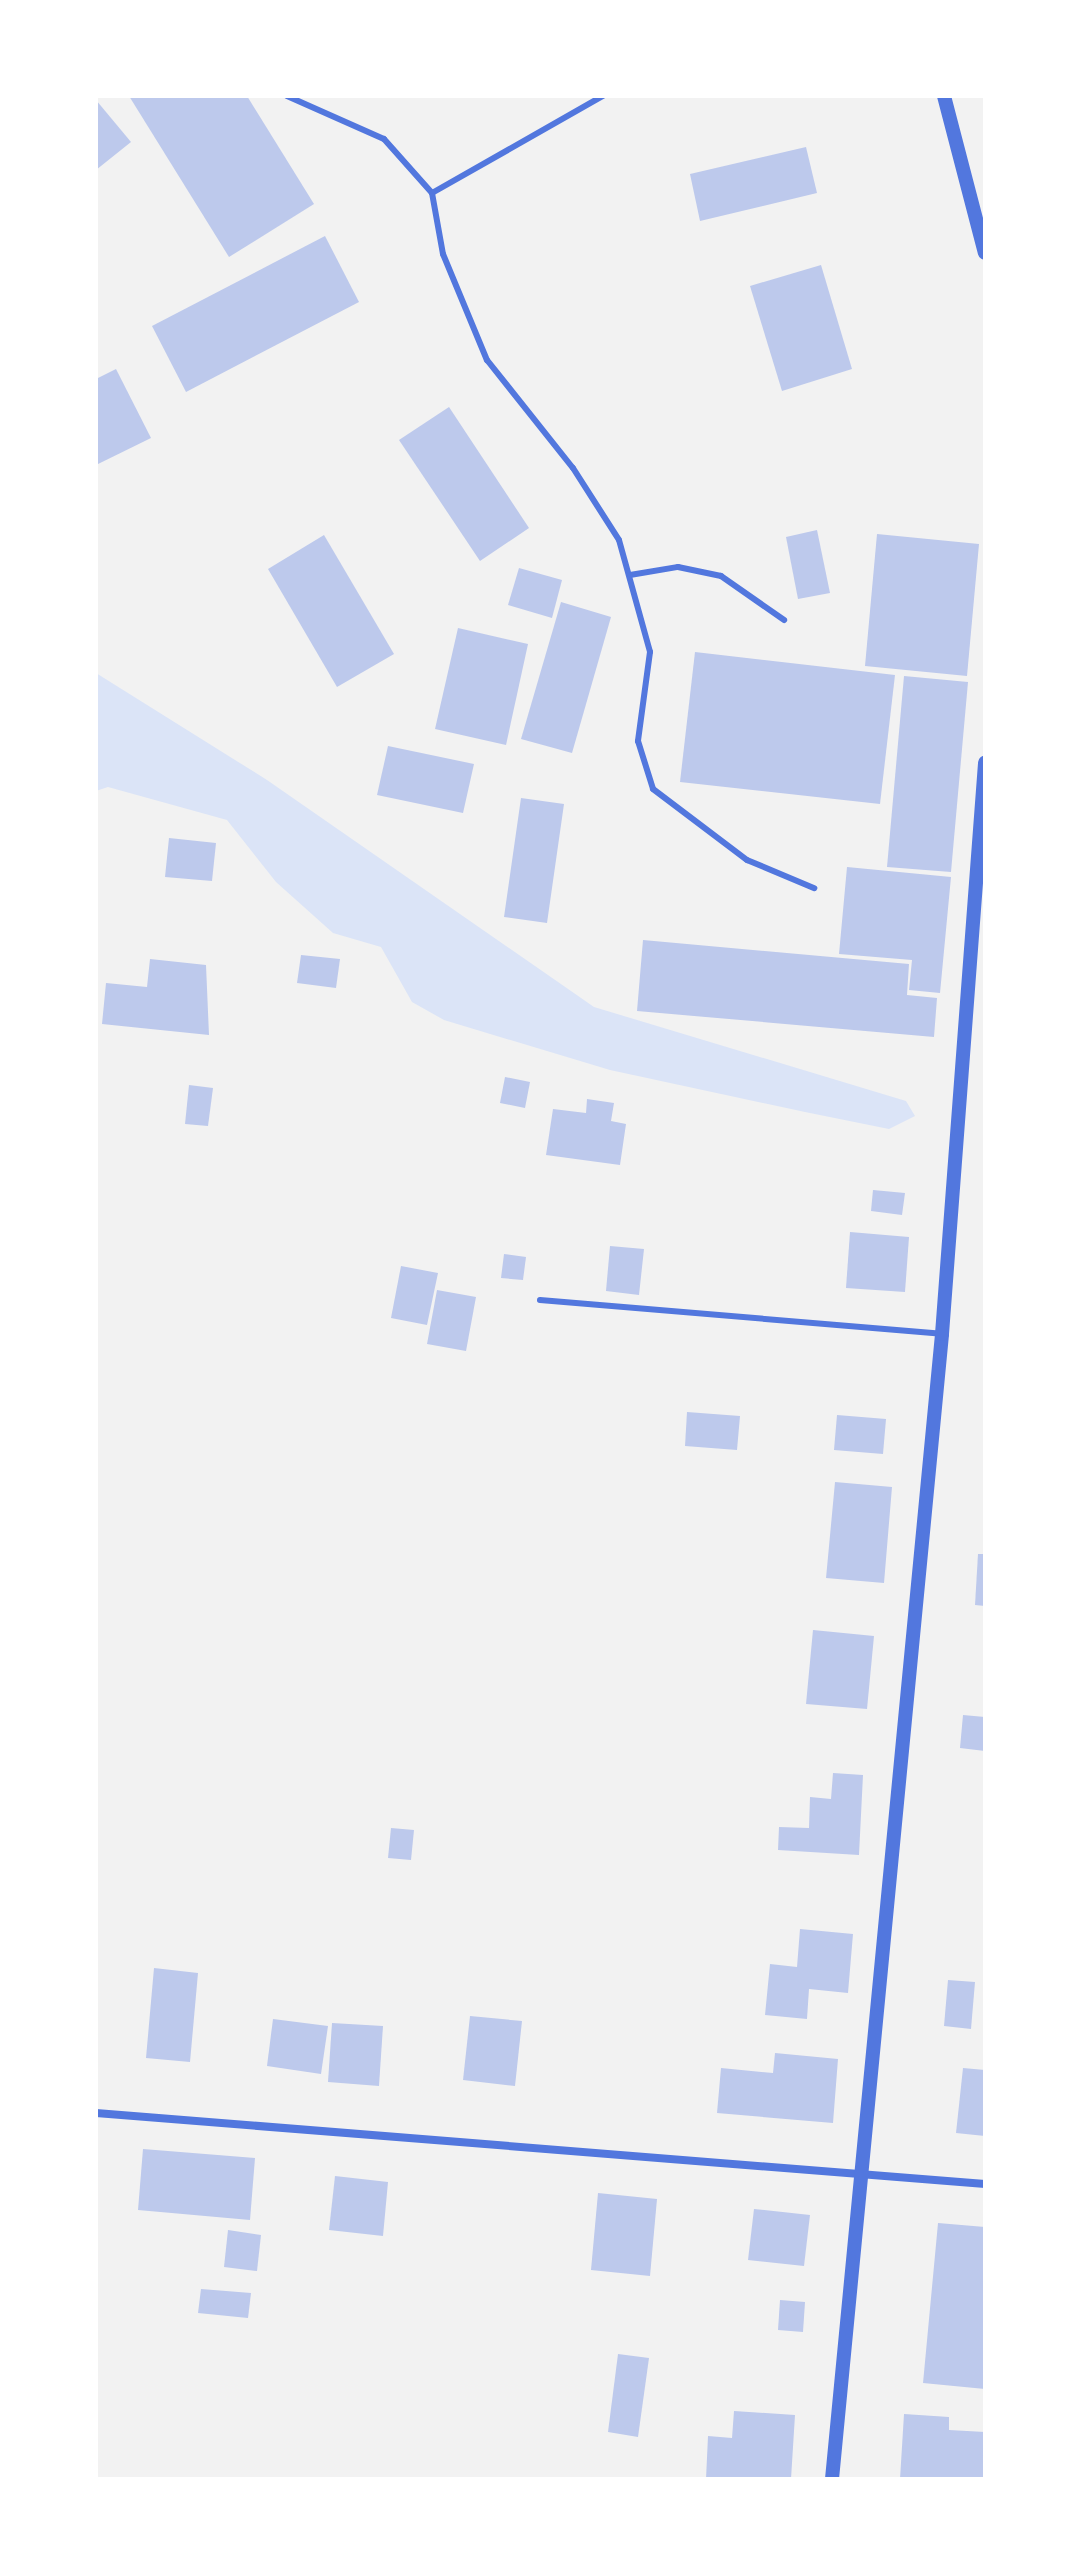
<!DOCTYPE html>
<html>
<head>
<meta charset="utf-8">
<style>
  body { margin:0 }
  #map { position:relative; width:1081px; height:2575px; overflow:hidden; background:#f2f2f2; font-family:"PT Serif",serif }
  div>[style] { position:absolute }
  .green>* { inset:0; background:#dbe4f7 }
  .building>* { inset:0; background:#bdc9ec }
  .service>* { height:6px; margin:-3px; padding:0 3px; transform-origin:3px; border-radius:3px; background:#5277de }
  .minor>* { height:8px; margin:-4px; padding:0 4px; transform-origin:4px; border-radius:4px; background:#5277de }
  .tertiary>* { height:14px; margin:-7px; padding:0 7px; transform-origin:7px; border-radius:7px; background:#5277de }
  span { translate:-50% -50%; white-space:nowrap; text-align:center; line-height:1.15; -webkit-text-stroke:6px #fff; paint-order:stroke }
  .frame { position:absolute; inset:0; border:98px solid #fff; pointer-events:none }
</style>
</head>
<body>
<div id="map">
  <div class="green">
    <div style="clip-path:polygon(96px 673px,267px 780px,594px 1007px,906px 1101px,915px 1116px,889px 1129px,805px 1112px,610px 1070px,444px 1020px,412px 1002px,381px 947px,333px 933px,276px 882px,227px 820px,108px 787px,96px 791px)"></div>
  </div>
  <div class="building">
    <div style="clip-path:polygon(129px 96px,247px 96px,314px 204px,229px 257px)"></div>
    <div style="clip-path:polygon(96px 100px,131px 142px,96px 170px)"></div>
    <div style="clip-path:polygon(806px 147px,817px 193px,700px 221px,690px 174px)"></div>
    <div style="clip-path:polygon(325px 236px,359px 302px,186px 392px,152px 326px)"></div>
    <div style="clip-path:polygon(821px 265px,852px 369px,782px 391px,750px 286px)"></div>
    <div style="clip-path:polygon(116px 369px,151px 438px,96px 465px,96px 379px)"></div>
    <div style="clip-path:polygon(449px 407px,529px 528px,480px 561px,399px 440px)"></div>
    <div style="clip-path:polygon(817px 530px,830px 593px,798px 599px,786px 537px)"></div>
    <div style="clip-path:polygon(877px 534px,979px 544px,967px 676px,865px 666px)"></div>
    <div style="clip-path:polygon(324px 535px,394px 654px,337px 687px,268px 569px)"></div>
    <div style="clip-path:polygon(519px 568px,562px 580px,552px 618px,508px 605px)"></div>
    <div style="clip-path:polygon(561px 602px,611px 617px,572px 753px,521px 739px)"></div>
    <div style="clip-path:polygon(458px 628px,528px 644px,506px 745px,435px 729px)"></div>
    <div style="clip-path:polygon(695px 652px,895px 675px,880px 804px,680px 782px)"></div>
    <div style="clip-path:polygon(904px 676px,968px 682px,951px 872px,887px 867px)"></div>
    <div style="clip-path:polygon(388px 746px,474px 764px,463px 813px,377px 795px)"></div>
    <div style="clip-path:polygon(521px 798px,564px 804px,547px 923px,504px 917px)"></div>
    <div style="clip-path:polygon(169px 838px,216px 843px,212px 881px,165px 877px)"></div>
    <div style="clip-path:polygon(847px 867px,951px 877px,940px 993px,909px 990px,912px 960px,839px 954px)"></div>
    <div style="clip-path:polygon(643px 940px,909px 964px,907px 995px,937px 998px,934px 1037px,637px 1011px)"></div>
    <div style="clip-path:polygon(301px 955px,340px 959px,336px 988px,297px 983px)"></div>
    <div style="clip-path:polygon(150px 959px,206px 965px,209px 1035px,102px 1024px,106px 983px,147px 987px)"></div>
    <div style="clip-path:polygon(505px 1077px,530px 1082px,525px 1108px,500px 1103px)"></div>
    <div style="clip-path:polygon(189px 1085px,213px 1088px,208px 1126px,185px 1124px)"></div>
    <div style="clip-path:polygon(587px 1099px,614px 1103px,611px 1121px,626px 1124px,620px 1165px,546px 1155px,553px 1109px,586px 1113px)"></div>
    <div style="clip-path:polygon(873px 1190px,905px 1193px,902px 1215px,871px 1211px)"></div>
    <div style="clip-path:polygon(850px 1232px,909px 1237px,905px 1292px,846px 1288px)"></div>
    <div style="clip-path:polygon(610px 1246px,644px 1249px,639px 1295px,606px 1291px)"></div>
    <div style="clip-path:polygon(504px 1254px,526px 1257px,523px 1280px,501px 1278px)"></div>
    <div style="clip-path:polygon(401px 1266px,438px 1273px,427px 1325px,391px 1318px)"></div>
    <div style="clip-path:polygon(437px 1290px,476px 1297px,466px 1351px,427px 1344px)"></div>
    <div style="clip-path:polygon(687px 1412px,740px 1416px,737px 1450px,685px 1446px)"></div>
    <div style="clip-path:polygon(837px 1415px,886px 1419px,883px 1454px,834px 1450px)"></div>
    <div style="clip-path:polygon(835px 1482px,892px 1487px,884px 1583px,826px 1578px)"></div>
    <div style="clip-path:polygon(978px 1554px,985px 1554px,985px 1606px,975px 1605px)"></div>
    <div style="clip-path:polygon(813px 1630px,874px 1636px,867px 1709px,806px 1704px)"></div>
    <div style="clip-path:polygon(963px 1715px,985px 1717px,985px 1751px,960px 1748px)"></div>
    <div style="clip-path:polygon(833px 1773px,863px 1775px,859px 1855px,778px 1850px,779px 1827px,809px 1828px,810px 1797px,831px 1799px)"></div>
    <div style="clip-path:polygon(391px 1828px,414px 1830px,411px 1860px,388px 1858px)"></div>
    <div style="clip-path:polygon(800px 1929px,853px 1934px,848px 1993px,809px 1989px,807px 2019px,765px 2015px,770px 1964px,797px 1967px)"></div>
    <div style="clip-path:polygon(154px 1968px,198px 1973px,190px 2062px,146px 2058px)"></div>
    <div style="clip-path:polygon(948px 1980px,975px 1982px,971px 2029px,944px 2026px)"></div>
    <div style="clip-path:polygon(470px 2016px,522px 2021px,515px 2086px,463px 2080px)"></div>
    <div style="clip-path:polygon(273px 2019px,328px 2026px,321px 2074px,267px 2066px)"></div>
    <div style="clip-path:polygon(332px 2023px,383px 2026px,379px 2086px,328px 2082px)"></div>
    <div style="clip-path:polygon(775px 2053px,838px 2059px,833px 2123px,717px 2113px,721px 2068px,773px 2073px)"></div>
    <div style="clip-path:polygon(963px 2068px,985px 2070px,985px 2136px,956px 2133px)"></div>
    <div style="clip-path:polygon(143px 2149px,255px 2158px,250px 2220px,138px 2210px)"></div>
    <div style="clip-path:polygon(335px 2176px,388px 2182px,383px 2236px,329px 2230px)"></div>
    <div style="clip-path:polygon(598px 2193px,657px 2199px,650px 2276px,591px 2270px)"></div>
    <div style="clip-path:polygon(754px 2209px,810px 2215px,804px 2266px,748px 2260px)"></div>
    <div style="clip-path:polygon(938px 2223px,985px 2227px,985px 2389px,923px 2383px)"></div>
    <div style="clip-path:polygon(228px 2230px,261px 2235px,257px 2271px,224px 2267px)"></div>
    <div style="clip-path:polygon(201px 2289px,251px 2293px,248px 2318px,198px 2313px)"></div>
    <div style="clip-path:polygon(780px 2300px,805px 2302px,803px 2332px,778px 2330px)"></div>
    <div style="clip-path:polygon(618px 2354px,649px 2358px,638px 2437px,608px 2432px)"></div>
    <div style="clip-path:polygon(734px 2411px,795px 2415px,791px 2479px,706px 2479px,708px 2436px,732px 2438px)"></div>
    <div style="clip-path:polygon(904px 2414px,949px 2417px,949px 2430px,985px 2432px,985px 2479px,900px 2479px)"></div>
  </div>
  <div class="service">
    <div style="left:287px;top:96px;width:106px;rotate:23.9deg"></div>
    <div style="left:384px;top:139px;width:72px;rotate:48.4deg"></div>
    <div style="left:432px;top:193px;width:62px;rotate:79.8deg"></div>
    <div style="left:443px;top:254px;width:115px;rotate:67.5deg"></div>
    <div style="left:487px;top:360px;width:138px;rotate:51.5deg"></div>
    <div style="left:573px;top:468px;width:85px;rotate:57.4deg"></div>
    <div style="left:619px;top:540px;width:116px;rotate:74.5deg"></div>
    <div style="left:650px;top:652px;width:90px;rotate:97.7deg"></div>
    <div style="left:638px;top:741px;width:50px;rotate:72.6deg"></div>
    <div style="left:653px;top:789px;width:118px;rotate:37.1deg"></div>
    <div style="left:747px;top:860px;width:73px;rotate:22.7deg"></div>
    <div style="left:432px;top:193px;width:197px;rotate:-29.6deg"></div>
    <div style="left:630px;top:575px;width:49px;rotate:-9.5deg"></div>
    <div style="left:678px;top:567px;width:44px;rotate:11.8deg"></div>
    <div style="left:721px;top:576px;width:77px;rotate:34.9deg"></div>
    <div style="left:540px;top:1300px;width:403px;rotate:4.8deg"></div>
  </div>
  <div class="minor">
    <div style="left:96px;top:2113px;width:892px;rotate:4.57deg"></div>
  </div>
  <div class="tertiary">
    <div style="left:944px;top:96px;width:162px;rotate:75.4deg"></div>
    <div style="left:832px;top:2479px;width:1150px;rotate:-84.51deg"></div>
    <div style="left:942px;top:1334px;width:573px;rotate:-85.69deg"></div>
  </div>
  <div class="frame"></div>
</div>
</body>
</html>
